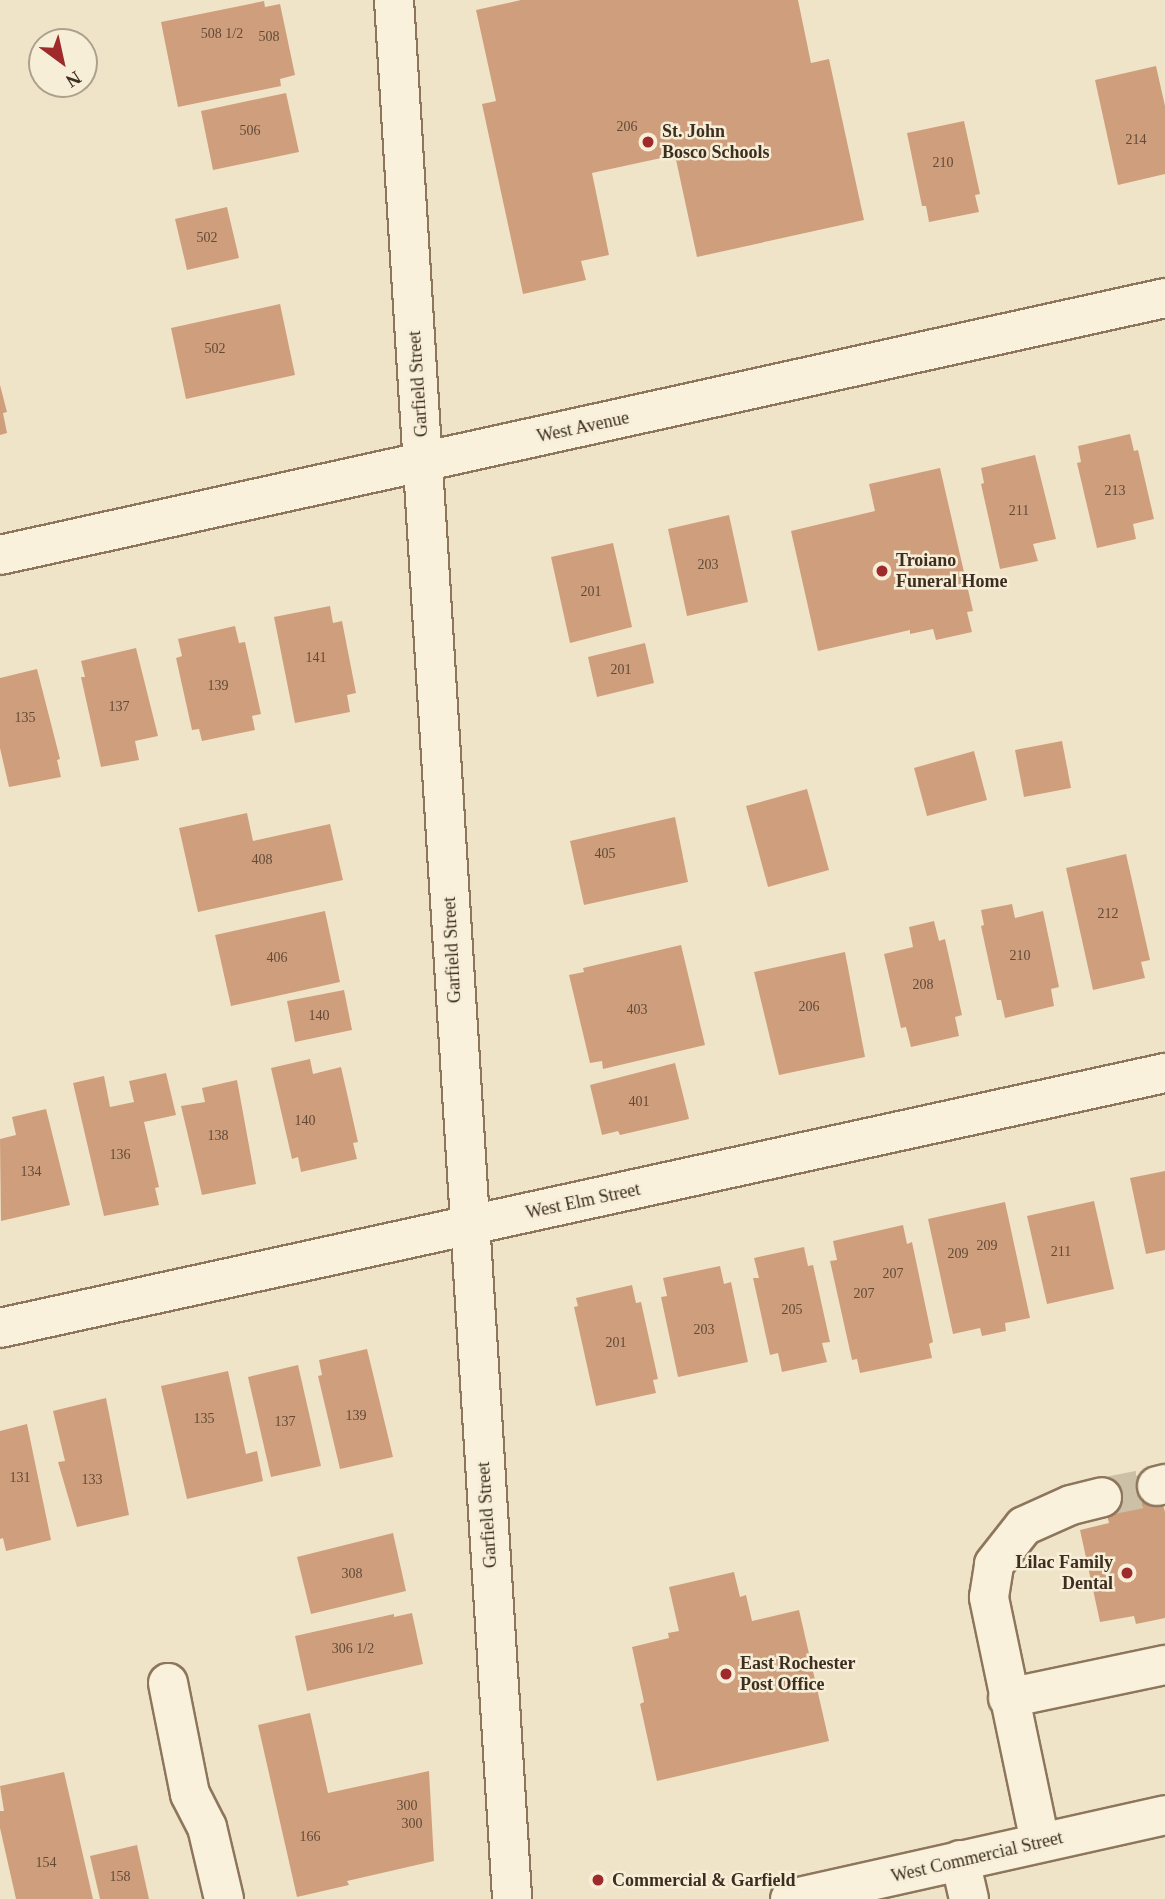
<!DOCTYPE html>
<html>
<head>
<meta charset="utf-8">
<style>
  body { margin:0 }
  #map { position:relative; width:1165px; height:1899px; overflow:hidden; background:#f0e4c8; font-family:Georgia,serif }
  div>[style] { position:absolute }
  .building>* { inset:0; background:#cf9f7d }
  .minor-tunnel>* { height:38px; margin-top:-19px; transform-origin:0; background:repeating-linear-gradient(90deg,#ccc0a6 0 38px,transparent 0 57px) }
  .roads { filter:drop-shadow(2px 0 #8d765c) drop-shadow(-2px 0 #8d765c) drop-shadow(0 2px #8d765c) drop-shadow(0 -2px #8d765c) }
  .minor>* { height:38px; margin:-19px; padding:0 19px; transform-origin:19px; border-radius:19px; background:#faf1dc }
  .dots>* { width:19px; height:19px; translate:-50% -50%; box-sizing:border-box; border:4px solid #f7eed8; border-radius:50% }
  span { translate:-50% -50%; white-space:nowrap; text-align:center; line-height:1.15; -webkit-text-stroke:5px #f7eed8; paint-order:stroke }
  .number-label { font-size:14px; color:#624a37 }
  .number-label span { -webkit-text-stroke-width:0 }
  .poi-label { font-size:18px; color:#3d2e20; font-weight:700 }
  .left { translate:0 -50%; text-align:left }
  .right { translate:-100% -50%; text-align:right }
  .street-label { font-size:18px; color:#3d2e20 }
  .north { position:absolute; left:28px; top:28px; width:70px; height:70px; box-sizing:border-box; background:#f7eed8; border:2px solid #ada18e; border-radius:50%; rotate:147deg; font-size:19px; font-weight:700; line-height:28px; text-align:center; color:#3d2e20 }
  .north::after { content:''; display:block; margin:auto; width:24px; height:32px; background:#9e2a2b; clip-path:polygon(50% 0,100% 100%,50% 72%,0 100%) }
</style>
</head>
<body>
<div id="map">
  <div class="building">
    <div style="clip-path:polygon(521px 0,798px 0,811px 63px,829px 59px,864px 220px,697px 257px,675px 155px,592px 173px,609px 255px,581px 261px,586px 280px,523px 294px,482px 104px,496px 101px,476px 10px)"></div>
    <div style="clip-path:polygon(264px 1px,265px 7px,280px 4px,295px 75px,280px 79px,281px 86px,178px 107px,161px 22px)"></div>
    <div style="clip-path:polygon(1156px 66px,1165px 106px,1165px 174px,1118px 185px,1095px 80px)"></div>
    <div style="clip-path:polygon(286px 93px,299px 152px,213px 170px,201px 111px)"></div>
    <div style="clip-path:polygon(964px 121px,980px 194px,975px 195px,979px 212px,929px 222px,926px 206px,922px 206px,907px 133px)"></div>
    <div style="clip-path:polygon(227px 207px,239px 258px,187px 270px,175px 219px)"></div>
    <div style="clip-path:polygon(280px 304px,295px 375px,186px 399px,171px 328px)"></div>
    <div style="clip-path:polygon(0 385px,7px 412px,3px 413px,7px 433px,0 435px)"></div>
    <div style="clip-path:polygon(1130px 434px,1134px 451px,1138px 450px,1154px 519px,1133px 524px,1136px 539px,1097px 548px,1077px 463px,1081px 462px,1078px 446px)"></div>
    <div style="clip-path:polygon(1035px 455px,1056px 539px,1033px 544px,1038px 561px,1000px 569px,981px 484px,984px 483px,981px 468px)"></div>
    <div style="clip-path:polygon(940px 468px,973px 611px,967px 612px,972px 632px,936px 640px,933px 629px,910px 634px,910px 630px,818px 651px,791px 531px,875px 511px,869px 484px)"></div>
    <div style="clip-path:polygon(729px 515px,748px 602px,687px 616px,668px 529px)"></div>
    <div style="clip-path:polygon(613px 543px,632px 627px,570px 643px,551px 557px)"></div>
    <div style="clip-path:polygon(330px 606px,333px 623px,342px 621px,356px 693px,347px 695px,350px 712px,295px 723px,274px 617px)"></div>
    <div style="clip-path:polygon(235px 626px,239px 643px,245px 642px,261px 714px,252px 716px,255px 730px,202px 741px,199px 729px,192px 730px,176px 658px,182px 656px,178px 639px)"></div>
    <div style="clip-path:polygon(645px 643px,654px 683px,597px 697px,588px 657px)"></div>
    <div style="clip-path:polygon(136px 648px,158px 736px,135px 741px,139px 760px,101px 767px,81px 677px,85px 677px,81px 661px)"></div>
    <div style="clip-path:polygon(37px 669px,60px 759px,57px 760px,61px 777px,9px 787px,0 748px,0 678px)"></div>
    <div style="clip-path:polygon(1062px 741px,1071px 788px,1024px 797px,1015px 750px)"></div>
    <div style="clip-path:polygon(974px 751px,987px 800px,927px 816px,914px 768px)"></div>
    <div style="clip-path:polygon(807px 789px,829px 870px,768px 887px,746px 806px)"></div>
    <div style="clip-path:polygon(247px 813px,253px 841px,330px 824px,343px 880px,198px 912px,179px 828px)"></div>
    <div style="clip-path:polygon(675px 817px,688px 882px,584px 905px,570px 841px)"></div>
    <div style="clip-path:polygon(1126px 854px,1150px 960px,1141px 962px,1145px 978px,1093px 990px,1066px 868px)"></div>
    <div style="clip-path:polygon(1012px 904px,1015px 918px,1043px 911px,1059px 987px,1051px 989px,1054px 1006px,1005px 1018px,1001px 1000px,997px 1000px,981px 926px,984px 925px,981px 910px)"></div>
    <div style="clip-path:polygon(325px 911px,340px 982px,231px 1006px,215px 935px)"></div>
    <div style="clip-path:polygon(934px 921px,939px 941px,945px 939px,962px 1015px,955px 1017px,959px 1036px,911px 1047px,906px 1027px,901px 1028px,884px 954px,913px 947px,909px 927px)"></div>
    <div style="clip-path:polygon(681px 945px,705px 1045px,603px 1069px,602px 1061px,590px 1063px,569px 975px,584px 972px,583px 968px)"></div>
    <div style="clip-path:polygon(845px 952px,865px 1057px,779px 1075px,754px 972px)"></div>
    <div style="clip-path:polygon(344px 990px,352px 1030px,295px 1042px,287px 1001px)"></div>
    <div style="clip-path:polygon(310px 1059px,313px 1074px,341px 1067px,358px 1142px,353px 1143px,357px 1159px,301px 1172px,298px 1157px,292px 1159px,271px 1068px)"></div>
    <div style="clip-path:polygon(675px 1063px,689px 1119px,620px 1135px,618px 1131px,602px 1135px,590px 1085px)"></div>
    <div style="clip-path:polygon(166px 1073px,176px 1115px,144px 1122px,159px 1187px,155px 1188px,159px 1205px,104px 1216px,73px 1083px,104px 1076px,110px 1107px,134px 1102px,129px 1081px)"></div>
    <div style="clip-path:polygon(237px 1080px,256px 1184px,202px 1195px,181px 1106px,205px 1102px,202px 1088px)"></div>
    <div style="clip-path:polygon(46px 1109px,70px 1205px,1px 1221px,0 1139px,16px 1135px,12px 1117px)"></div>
    <div style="clip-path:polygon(1165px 1171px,1165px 1250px,1146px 1254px,1130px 1178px)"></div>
    <div style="clip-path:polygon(1094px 1201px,1114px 1289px,1047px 1304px,1027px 1216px)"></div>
    <div style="clip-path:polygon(1005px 1202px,1030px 1318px,1005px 1323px,1006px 1331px,982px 1336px,980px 1328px,953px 1334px,928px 1219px)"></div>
    <div style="clip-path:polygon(903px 1225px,907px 1244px,912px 1242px,933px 1342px,929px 1344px,932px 1358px,860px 1373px,857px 1359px,852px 1360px,830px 1261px,837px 1260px,833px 1241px)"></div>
    <div style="clip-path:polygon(804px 1247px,808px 1266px,813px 1265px,830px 1342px,822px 1343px,827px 1362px,782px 1372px,778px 1353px,770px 1355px,753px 1278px,759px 1278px,754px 1258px)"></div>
    <div style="clip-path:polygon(720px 1266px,724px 1284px,731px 1282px,748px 1362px,678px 1377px,661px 1297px,667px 1296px,663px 1278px)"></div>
    <div style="clip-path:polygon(632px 1285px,636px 1303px,641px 1302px,658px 1379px,653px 1380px,656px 1393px,596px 1406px,574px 1307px,578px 1306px,576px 1298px)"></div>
    <div style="clip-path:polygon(367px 1349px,393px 1457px,340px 1469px,318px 1376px,322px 1375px,319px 1360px)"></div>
    <div style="clip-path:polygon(298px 1365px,321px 1466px,271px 1477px,248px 1377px)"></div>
    <div style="clip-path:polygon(228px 1371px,246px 1454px,257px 1451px,263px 1481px,187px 1499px,161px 1386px)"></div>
    <div style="clip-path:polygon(106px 1398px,129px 1515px,77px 1527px,58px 1462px,65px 1461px,53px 1411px)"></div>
    <div style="clip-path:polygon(27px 1424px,51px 1540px,6px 1551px,3px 1538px,0 1539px,0 1431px)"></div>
    <div style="clip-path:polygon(1154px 1472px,1165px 1512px,1165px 1618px,1136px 1624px,1134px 1616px,1100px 1622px,1080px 1530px,1109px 1523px,1099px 1484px)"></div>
    <div style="clip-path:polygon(393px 1533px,406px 1591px,311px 1614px,297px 1557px)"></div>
    <div style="clip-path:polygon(734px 1572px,740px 1597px,746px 1595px,752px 1621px,799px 1610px,829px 1741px,657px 1781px,640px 1704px,644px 1702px,632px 1647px,669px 1638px,668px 1633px,679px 1631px,669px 1587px)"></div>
    <div style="clip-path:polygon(412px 1613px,423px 1664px,307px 1691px,295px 1636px,394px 1614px,394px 1617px)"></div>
    <div style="clip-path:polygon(310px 1713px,328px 1793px,429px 1771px,434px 1861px,347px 1881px,349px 1885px,297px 1897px,258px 1725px)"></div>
    <div style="clip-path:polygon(64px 1772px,93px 1899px,16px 1899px,0 1828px,0 1811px,4px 1811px,0 1786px)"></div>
    <div style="clip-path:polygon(137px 1845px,149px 1899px,100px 1899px,90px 1856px)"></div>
  </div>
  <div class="minor-tunnel">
    <div style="left:1102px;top:1497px;width:56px;rotate:-11.3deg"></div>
  </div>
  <div class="roads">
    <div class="minor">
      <div style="left:394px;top:0;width:1903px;rotate:86.44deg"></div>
      <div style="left:0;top:555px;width:1193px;rotate:-12.44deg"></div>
      <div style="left:0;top:1328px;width:1193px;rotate:-12.35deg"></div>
      <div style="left:1157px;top:1486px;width:8px;rotate:-14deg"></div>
      <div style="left:168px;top:1683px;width:113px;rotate:78.8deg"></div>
      <div style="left:190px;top:1794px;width:37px;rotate:63deg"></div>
      <div style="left:207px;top:1827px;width:74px;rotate:76.7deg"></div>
      <div style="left:1008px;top:1698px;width:160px;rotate:-11.9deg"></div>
      <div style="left:1040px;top:1842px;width:250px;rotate:-101.8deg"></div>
      <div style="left:989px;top:1597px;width:33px;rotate:-81deg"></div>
      <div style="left:994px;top:1564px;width:48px;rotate:-51.7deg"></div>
      <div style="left:1024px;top:1526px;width:51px;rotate:-24.1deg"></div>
      <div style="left:1071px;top:1505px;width:32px;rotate:-14deg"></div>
      <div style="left:960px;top:1860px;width:40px;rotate:77deg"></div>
      <div style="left:790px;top:1899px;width:384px;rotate:-12.6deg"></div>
    </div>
  </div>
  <div class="dots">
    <div style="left:648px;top:142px;background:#9e2a2b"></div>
    <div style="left:882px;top:571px;background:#9e2a2b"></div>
    <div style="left:1127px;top:1573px;background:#9e2a2b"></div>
    <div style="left:726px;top:1674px;background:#9e2a2b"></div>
    <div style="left:598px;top:1880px;background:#9e2a2b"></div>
  </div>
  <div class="number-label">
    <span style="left:222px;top:34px">508 1/2</span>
    <span style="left:269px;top:37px">508</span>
    <span style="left:627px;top:127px">206</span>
    <span style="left:250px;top:131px">506</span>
    <span style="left:1136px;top:140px">214</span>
    <span style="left:943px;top:163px">210</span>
    <span style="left:207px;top:238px">502</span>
    <span style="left:215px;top:349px">502</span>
    <span style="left:1115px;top:491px">213</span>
    <span style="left:1019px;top:511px">211</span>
    <span style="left:708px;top:565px">203</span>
    <span style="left:591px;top:592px">201</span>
    <span style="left:316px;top:658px">141</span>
    <span style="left:621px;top:670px">201</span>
    <span style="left:218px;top:686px">139</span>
    <span style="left:119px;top:707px">137</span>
    <span style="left:25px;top:718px">135</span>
    <span style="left:605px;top:854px">405</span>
    <span style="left:262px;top:860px">408</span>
    <span style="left:1108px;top:914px">212</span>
    <span style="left:1020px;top:956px">210</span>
    <span style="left:277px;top:958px">406</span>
    <span style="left:923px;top:985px">208</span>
    <span style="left:809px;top:1007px">206</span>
    <span style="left:637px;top:1010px">403</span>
    <span style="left:319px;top:1016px">140</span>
    <span style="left:639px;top:1102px">401</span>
    <span style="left:305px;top:1121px">140</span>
    <span style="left:218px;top:1136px">138</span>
    <span style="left:120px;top:1155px">136</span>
    <span style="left:31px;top:1172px">134</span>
    <span style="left:987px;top:1246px">209</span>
    <span style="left:1061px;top:1252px">211</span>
    <span style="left:958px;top:1254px">209</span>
    <span style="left:893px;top:1274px">207</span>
    <span style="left:864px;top:1294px">207</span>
    <span style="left:792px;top:1310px">205</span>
    <span style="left:704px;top:1330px">203</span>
    <span style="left:616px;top:1343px">201</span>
    <span style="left:356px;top:1416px">139</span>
    <span style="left:204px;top:1419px">135</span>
    <span style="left:285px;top:1422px">137</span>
    <span style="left:20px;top:1478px">131</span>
    <span style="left:92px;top:1480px">133</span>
    <span style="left:352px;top:1574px">308</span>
    <span style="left:353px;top:1649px">306 1/2</span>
    <span style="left:407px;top:1806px">300</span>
    <span style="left:412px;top:1824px">300</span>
    <span style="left:310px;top:1837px">166</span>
    <span style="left:46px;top:1863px">154</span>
    <span style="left:120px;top:1877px">158</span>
  </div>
  <div class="poi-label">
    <span class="left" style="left:662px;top:142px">St. John<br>Bosco Schools</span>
    <span class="left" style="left:896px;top:571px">Troiano<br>Funeral Home</span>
    <span class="right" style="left:1113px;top:1573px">Lilac Family<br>Dental</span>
    <span class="left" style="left:740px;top:1674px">East Rochester<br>Post Office</span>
    <span class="left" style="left:612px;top:1880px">Commercial &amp; Garfield</span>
  </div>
  <div class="street-label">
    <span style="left:418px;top:384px;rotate:-94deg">Garfield Street</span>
    <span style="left:583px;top:427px;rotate:-12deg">West Avenue</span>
    <span style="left:452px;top:950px;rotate:-93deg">Garfield Street</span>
    <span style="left:583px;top:1201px;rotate:-12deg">West Elm Street</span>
    <span style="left:487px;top:1515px;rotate:-94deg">Garfield Street</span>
    <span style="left:977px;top:1857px;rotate:-13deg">West Commercial Street</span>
  </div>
  <div class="north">N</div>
</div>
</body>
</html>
